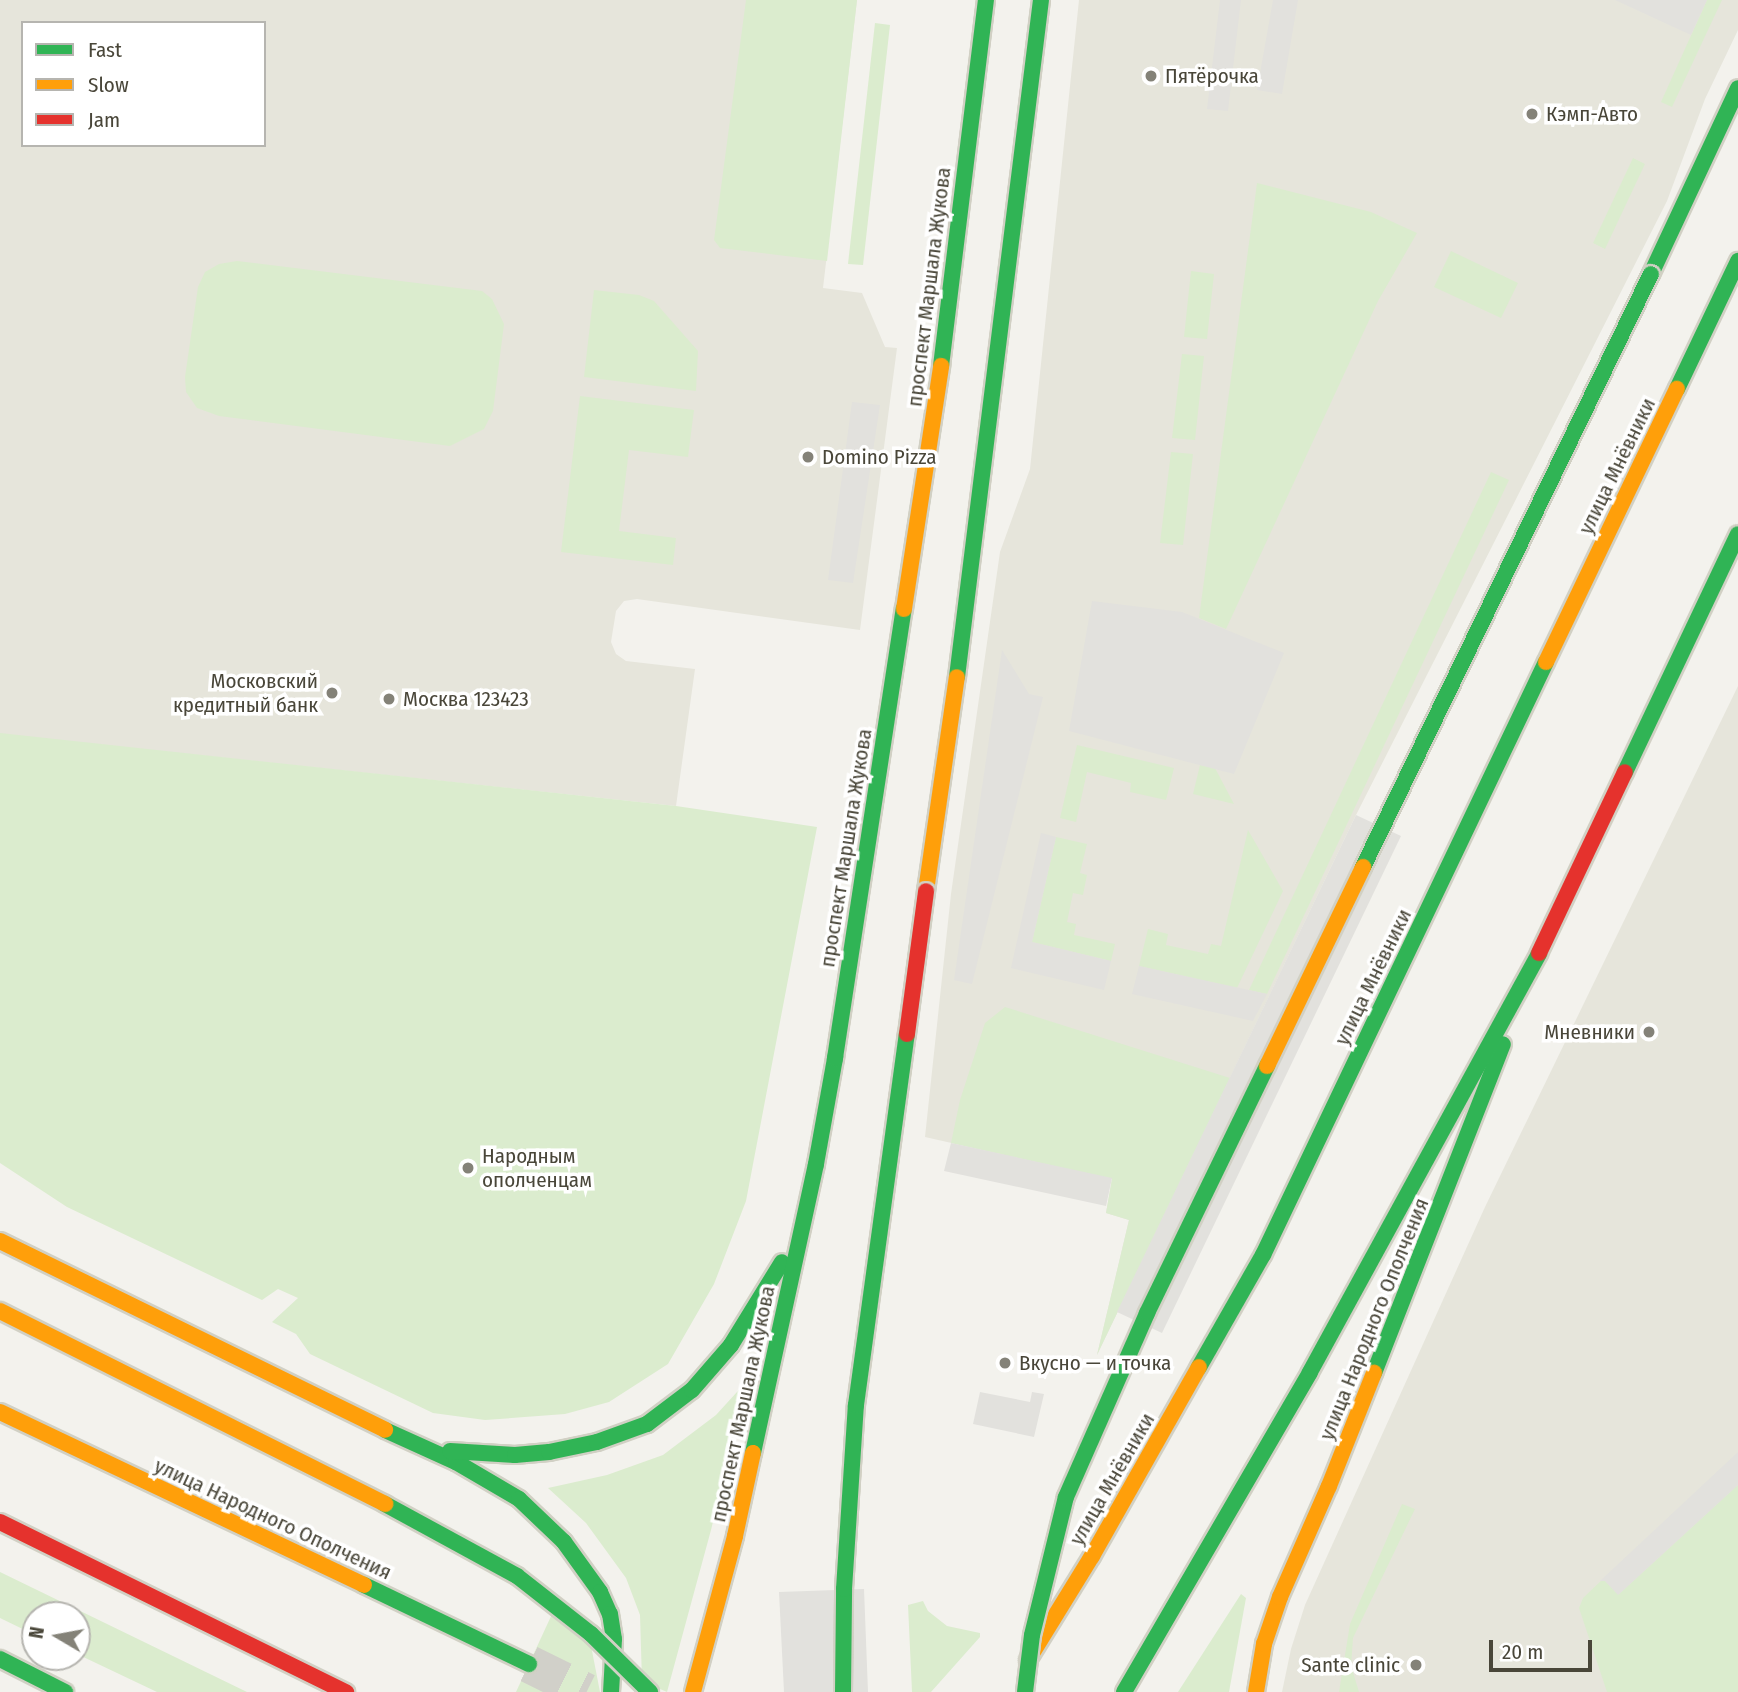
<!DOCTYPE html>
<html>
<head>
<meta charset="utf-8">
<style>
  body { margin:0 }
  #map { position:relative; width:1738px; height:1692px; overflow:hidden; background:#f3f2ed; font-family:"Fira Sans Condensed",sans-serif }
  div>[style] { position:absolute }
  .residential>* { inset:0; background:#e6e5db }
  .green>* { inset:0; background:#dbecce }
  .parking>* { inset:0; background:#e2e1dd }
  .secondary-tunnel>* { height:38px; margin-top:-19px; transform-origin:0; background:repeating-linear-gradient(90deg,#d1d0c9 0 38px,transparent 0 57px) }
  .roads { filter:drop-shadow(2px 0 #d1d0c4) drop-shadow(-2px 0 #d1d0c4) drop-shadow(0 2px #d1d0c4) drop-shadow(0 -2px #d1d0c4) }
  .fast>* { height:16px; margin:-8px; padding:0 8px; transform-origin:8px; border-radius:8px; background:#30b455 }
  .slow>* { height:16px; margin:-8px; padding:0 8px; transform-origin:8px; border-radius:8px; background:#ff9f0a }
  .jam>* { height:16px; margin:-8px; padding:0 8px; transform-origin:8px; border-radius:8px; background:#e5322d }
  .bridges { filter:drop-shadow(2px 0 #d1d0c4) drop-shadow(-2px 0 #d1d0c4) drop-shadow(0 2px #d1d0c4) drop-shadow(0 -2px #d1d0c4) }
  .fast-bridge>* { height:16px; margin:-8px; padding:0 8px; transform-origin:8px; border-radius:8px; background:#30b455 }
  .slow-bridge>* { height:16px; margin:-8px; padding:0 8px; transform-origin:8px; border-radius:8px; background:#ff9f0a }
  .jam-bridge>* { height:16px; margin:-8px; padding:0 8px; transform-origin:8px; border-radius:8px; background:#e5322d }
  .dots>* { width:19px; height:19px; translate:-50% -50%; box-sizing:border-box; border:4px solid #fff; border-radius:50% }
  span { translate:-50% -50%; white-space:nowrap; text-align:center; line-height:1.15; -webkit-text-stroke:7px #fff; paint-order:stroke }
  .poi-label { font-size:21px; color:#494639 }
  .left { translate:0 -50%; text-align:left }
  .right { translate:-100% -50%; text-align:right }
  .street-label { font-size:21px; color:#494639 }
  .legend { position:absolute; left:21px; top:21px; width:245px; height:126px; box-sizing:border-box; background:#fff; border:2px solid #b6b5b0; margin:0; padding:9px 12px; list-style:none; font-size:21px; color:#494639 }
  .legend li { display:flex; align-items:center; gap:14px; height:35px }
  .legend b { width:35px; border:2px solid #b6b5b0 }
  .north { position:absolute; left:21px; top:1601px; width:70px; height:70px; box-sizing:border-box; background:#fff; border:2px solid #b6b5b0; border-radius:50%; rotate:280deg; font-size:19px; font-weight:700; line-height:28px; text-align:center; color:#494639 }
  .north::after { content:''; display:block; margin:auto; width:24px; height:32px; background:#848278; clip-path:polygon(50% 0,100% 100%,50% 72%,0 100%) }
  .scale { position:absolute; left:1489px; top:1640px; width:103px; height:32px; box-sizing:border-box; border:4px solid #494639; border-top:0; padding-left:9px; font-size:21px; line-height:24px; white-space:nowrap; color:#494639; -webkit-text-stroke:5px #fff; paint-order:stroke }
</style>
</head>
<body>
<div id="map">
  <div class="residential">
    <div style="clip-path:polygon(evenodd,0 0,857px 0,823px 288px,862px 293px,885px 347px,897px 348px,860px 630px,637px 599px,624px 601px,616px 611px,611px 642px,616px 654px,626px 661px,695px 669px,676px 806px,0 734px,0 0,23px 23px,264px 23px,264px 145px,23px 145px,23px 23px)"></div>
    <div style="clip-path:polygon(1079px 0,1738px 0,1738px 30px,1705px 99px,1667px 201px,1356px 815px,1097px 1355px,1129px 1220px,1106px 1213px,1112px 1179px,925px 1137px,951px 894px,1000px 552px,1030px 469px)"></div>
    <div style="clip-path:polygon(1738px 686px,1738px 1692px,1282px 1692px,1291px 1649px,1305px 1605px,1485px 1207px)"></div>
  </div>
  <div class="green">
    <div style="clip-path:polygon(746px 0,857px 0,827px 261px,720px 248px,714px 240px)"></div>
    <div style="clip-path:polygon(1707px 0,1722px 0,1672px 107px,1661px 102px)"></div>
    <div style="clip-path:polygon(875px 23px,890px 25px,863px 265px,848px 264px)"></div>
    <div style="clip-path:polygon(1633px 158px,1645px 164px,1605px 249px,1593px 243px)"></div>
    <div style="clip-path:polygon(1257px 183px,1371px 212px,1417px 233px,1378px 301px,1226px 629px,1199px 618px)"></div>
    <div style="clip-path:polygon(1451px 251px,1518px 283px,1501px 318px,1434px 287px)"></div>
    <div style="clip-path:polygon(237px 261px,482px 291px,492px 299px,504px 324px,493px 411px,484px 429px,450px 446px,219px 416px,197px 408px,186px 392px,185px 377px,198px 287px,205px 272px,219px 264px)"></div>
    <div style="clip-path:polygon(1191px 271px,1214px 274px,1207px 339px,1184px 337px)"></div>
    <div style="clip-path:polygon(594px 290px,639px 295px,654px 301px,698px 351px,696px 391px,584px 377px)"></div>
    <div style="clip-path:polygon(1182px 354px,1204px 356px,1195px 440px,1172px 438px)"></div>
    <div style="clip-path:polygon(580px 396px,694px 410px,688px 457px,629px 450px,619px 531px,676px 538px,673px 565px,561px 552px)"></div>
    <div style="clip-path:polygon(1171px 452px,1193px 454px,1183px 545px,1160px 543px)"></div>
    <div style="clip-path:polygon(1491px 472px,1509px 480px,1267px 994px,1249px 990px)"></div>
    <div style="clip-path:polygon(0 733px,676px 806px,817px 827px,746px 1201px,714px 1284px,668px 1364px,609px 1402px,565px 1414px,485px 1420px,433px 1413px,310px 1354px,296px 1334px,272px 1322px,298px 1298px,278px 1289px,262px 1300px,67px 1207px,0 1163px)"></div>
    <div style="clip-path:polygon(1077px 745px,1174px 768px,1166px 800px,1130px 792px,1131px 783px,1087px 772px,1076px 822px,1060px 818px)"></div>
    <div style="clip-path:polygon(1200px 765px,1215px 768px,1234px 804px,1193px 794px)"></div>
    <div style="clip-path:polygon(1248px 830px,1283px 891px,1237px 988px,1139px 966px,1148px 929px,1168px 934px,1166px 945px,1208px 954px,1211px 944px,1221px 946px)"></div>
    <div style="clip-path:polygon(1056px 837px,1087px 844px,1080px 873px,1087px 875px,1083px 895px,1073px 893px,1067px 922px,1076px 924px,1074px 935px,1115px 944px,1111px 961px,1032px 942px)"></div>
    <div style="clip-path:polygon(1005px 1007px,1230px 1078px,1097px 1355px,1129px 1220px,1106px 1213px,1112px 1179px,951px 1143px,960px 1100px,985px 1023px)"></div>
    <div style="clip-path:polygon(747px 1381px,711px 1530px,667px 1692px,642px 1681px,640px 1615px,626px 1578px,586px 1523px,548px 1488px,607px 1475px,663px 1455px,716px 1415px)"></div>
    <div style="clip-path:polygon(1738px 1485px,1738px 1692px,1607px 1692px,1579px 1608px,1583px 1598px,1603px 1579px,1619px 1594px)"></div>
    <div style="clip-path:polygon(1402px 1504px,1415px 1509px,1353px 1638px,1351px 1666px,1359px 1692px,1339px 1692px,1350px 1624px)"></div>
    <div style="clip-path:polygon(0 1572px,247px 1692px,157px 1692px,77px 1654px,77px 1615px,35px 1615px,35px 1635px,0 1618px)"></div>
    <div style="clip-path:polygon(1241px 1594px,1246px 1598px,1229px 1692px,1178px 1692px)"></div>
    <div style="clip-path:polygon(559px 1599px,586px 1620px,600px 1692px,516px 1692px)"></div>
    <div style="clip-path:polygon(923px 1601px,928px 1611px,947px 1626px,980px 1633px,980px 1637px,931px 1692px,912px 1692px,908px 1605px)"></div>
  </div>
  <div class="parking">
    <div style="clip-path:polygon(1220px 0,1241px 0,1228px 111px,1207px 109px)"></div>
    <div style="clip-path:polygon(1273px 0,1298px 0,1282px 94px,1257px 90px)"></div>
    <div style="clip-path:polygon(1615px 0,1707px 0,1691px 35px)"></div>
    <div style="clip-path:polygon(852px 402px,880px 405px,853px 583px,828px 580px)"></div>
    <div style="clip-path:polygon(1092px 601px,1182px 612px,1284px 653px,1234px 774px,1069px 731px)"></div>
    <div style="clip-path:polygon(1002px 650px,1029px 694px,1043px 697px,972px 984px,954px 980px)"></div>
    <div style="clip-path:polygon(1356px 815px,1401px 836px,1162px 1333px,1117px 1312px)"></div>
    <div style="clip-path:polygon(1041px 833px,1056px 837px,1032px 942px,1111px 961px,1104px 990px,1011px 968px)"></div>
    <div style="clip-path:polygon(1139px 966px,1267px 994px,1253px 1021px,1132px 994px)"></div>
    <div style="clip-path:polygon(951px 1143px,1112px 1178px,1106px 1206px,944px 1171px)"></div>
    <div style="clip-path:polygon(980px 1392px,1030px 1402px,1032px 1392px,1044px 1394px,1034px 1437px,973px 1424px)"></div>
    <div style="clip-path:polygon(1738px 1452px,1738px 1485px,1618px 1595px,1605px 1581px,1600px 1581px)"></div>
    <div style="clip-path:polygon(864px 1589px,868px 1692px,784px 1692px,779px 1592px)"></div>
  </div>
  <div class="secondary-tunnel">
    <div style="left:529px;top:1664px;width:64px;rotate:26.2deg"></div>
  </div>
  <div class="roads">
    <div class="fast">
      <div style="left:1651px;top:274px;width:205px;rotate:-64.9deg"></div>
      <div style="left:941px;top:366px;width:369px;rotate:-83deg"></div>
      <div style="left:1677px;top:389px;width:142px;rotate:-64.5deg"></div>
      <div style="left:957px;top:677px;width:682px;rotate:-82.93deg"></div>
      <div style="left:1625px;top:772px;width:263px;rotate:-64.6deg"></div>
      <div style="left:1199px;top:1367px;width:129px;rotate:-60.3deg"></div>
      <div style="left:1263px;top:1255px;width:657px;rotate:-64.49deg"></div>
      <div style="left:1374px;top:1373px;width:353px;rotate:-68.6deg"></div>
      <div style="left:385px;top:1430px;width:78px;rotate:24.3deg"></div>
      <div style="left:456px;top:1462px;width:73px;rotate:30.4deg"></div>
      <div style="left:519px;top:1499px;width:62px;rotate:43.7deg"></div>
      <div style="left:564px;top:1542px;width:62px;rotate:54.2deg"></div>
      <div style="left:600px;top:1592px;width:24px;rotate:66deg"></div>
      <div style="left:610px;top:1614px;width:25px;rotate:81deg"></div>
      <div style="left:614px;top:1639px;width:53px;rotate:93.2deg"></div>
      <div style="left:450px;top:1451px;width:65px;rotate:3.5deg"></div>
      <div style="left:515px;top:1455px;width:34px;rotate:-5deg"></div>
      <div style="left:549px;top:1452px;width:49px;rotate:-11.8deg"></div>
      <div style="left:597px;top:1442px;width:53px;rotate:-19.8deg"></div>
      <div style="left:647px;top:1424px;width:56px;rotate:-37.1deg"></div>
      <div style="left:692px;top:1390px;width:60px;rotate:-49.1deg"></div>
      <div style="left:731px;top:1345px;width:97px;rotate:-58.4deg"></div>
      <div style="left:753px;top:1453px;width:296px;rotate:-77.7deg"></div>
      <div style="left:816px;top:1164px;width:108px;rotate:-79.8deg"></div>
      <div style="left:835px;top:1058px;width:454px;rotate:-81.3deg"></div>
      <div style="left:364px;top:1585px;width:183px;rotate:25.6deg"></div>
      <div style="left:0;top:1659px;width:73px;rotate:26.9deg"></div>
      <div style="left:1124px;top:1692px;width:370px;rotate:-59.8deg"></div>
      <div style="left:1310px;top:1372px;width:477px;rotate:-61.3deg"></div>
    </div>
    <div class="slow">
      <div style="left:904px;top:609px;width:246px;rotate:-81.3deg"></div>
      <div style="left:1546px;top:662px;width:303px;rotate:-64.4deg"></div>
      <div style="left:926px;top:891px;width:216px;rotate:-81.8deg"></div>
      <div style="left:0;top:1241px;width:429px;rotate:26.1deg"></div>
      <div style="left:0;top:1412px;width:403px;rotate:25.4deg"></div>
      <div style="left:1028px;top:1660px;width:122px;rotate:-58.4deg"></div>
      <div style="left:1092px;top:1556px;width:217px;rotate:-60.5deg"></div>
      <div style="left:693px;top:1692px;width:162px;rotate:-74.9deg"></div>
      <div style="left:735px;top:1536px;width:85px;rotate:-77.8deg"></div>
      <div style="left:1256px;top:1692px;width:49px;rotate:-80.5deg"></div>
      <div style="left:1264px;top:1644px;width:50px;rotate:-71.2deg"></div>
      <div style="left:1280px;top:1597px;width:121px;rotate:-66.2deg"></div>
      <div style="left:1329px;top:1486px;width:122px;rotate:-68.3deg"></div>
    </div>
    <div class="jam">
      <div style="left:1539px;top:953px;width:200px;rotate:-64.6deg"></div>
      <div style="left:0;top:1522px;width:386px;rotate:26.2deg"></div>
    </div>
  </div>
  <div class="bridges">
    <div class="fast-bridge">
      <div style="left:1363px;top:867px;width:659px;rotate:-64.1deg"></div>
      <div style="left:385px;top:1504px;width:150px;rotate:28.6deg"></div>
      <div style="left:517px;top:1576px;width:94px;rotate:38.1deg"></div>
      <div style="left:591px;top:1634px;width:83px;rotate:44.5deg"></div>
      <div style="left:843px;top:1692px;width:103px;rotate:-89.4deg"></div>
      <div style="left:844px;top:1589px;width:184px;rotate:-86.3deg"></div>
      <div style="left:856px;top:1405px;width:374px;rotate:-82.2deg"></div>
      <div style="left:1025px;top:1692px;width:57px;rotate:-83deg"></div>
      <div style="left:1032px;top:1635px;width:142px;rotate:-76.2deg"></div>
      <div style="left:1066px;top:1497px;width:201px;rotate:-66.2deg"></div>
      <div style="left:1147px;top:1313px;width:275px;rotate:-64.1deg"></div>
    </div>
    <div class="slow-bridge">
      <div style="left:1267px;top:1066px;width:221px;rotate:-64.2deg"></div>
      <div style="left:0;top:1311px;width:431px;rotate:26.6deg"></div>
    </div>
    <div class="jam-bridge">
      <div style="left:907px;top:1034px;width:144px;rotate:-82.4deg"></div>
    </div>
  </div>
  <div class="dots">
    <div style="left:1151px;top:76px;background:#848278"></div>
    <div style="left:1532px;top:114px;background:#848278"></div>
    <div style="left:808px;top:457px;background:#848278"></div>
    <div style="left:332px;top:693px;background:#848278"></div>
    <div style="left:389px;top:699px;background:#848278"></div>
    <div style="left:1649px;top:1032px;background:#848278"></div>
    <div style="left:468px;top:1168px;background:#848278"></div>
    <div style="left:1005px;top:1363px;background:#848278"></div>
    <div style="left:1416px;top:1665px;background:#848278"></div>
  </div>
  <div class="poi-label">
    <span class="left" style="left:1165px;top:76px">Пятёрочка</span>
    <span class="left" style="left:1546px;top:114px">Кэмп-Авто</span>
    <span class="left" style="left:822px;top:457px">Domino Pizza</span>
    <span class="right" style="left:318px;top:693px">Московский<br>кредитный банк</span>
    <span class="left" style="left:403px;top:699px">Москва 123423</span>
    <span class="right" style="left:1635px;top:1032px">Мневники</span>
    <span class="left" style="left:482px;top:1168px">Народным<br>ополченцам</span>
    <span class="left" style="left:1019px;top:1363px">Вкусно — и точка</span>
    <span class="right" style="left:1400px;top:1665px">Sante clinic</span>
  </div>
  <div class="street-label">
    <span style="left:929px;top:287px;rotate:-83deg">проспект Маршала Жукова</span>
    <span style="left:1617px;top:466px;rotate:-64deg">улица Мнёвники</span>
    <span style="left:846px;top:848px;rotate:-81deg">проспект Маршала Жукова</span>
    <span style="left:1373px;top:977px;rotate:-64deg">улица Мнёвники</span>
    <span style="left:1374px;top:1319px;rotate:-68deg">улица Народного Ополчения</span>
    <span style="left:743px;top:1404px;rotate:-78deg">проспект Маршала Жукова</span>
    <span style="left:1112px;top:1479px;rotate:-60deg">улица Мнёвники</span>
    <span style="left:273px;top:1519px;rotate:25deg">улица Народного Ополчения</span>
  </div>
  <ul class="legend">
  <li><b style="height:9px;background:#30b455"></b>Fast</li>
  <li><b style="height:9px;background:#ff9f0a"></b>Slow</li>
  <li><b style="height:9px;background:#e5322d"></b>Jam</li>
  </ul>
  <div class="north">N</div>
  <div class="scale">20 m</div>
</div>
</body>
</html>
